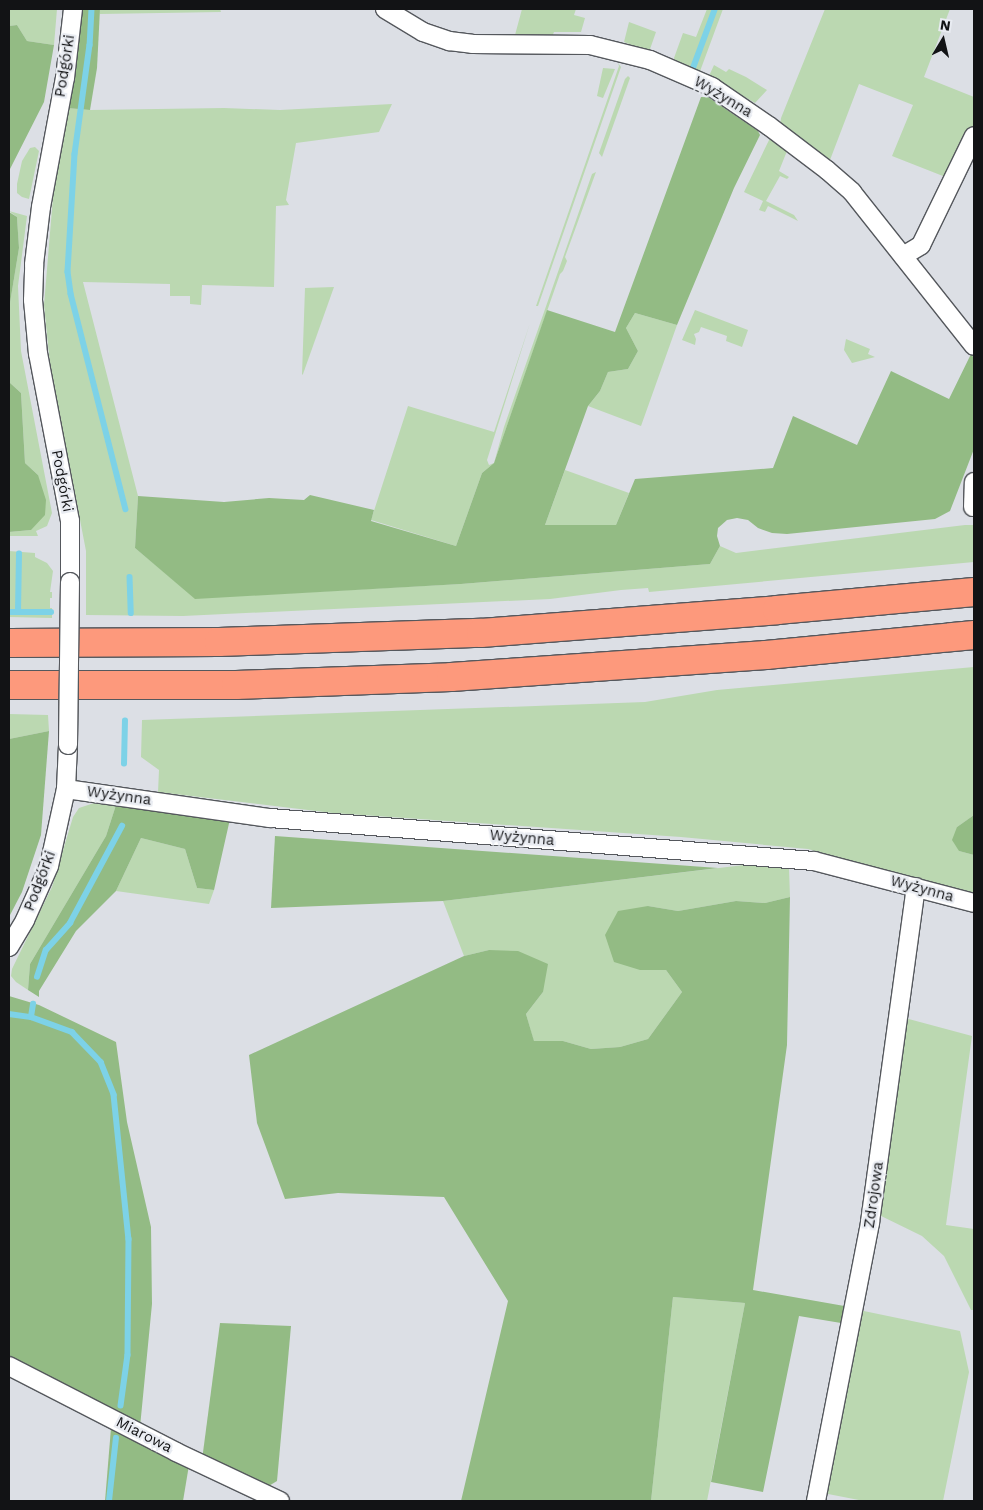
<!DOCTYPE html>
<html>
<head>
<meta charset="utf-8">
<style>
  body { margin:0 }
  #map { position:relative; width:983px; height:1510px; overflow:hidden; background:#dcdfe5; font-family:"Work Sans",sans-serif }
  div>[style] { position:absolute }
  .green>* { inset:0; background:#bbd8b1 }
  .forest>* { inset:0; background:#93bb84 }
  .stream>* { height:5.5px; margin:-2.75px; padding:0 2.75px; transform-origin:2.75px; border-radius:2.75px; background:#7dd2e7 }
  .roads { filter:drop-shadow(1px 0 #55585d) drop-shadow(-1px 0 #55585d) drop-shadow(0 1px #55585d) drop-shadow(0 -1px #55585d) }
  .minor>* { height:18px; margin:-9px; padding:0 9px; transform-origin:9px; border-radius:9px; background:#fff }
  .motorway>* { height:28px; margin:-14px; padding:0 14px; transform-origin:14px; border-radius:14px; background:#fd997c }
  .bridges { filter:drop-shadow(1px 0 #55585d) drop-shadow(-1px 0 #55585d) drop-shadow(0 1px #55585d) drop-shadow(0 -1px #55585d) }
  .minor-bridge>* { height:18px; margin:-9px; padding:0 9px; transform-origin:9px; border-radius:9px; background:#fff }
  span { translate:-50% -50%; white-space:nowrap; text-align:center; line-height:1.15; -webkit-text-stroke:4.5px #e9ecf2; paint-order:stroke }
  .street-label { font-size:15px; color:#121315 }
  .frame { position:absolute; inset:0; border:10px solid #121315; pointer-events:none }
  .north { position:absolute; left:918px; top:15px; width:50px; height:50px; -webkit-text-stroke:4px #e9ecf2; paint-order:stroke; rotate:9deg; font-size:14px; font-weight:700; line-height:20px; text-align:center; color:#121315 }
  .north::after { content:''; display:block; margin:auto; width:18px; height:22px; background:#121315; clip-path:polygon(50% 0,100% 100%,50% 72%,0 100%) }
</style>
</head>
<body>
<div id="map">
  <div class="green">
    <div style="clip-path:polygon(9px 9px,57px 9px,54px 45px,27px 41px,17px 25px,9px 26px)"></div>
    <div style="clip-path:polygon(100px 9px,220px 9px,221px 12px,100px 14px)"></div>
    <div style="clip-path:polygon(522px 9px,576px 9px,574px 15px,585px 18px,581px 32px,554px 32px,552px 37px,515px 35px)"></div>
    <div style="clip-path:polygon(707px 9px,723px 9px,699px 74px,684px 64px,675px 61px,674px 58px,683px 33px,696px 37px)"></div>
    <div style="clip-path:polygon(825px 9px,950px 9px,924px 77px,974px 97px,974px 124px,948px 178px,892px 156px,913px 105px,859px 84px,830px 160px,866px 193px,861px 194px,780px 126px,781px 118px)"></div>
    <div style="clip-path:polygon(629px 22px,656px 32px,649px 52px,624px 42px)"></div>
    <div style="clip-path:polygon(618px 63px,621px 67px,538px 306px,536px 306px,619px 66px)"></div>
    <div style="clip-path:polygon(714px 65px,726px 72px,729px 69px,746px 77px,767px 90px,755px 103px,709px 76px)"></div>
    <div style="clip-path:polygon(603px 68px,615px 69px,603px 98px,597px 96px)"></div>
    <div style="clip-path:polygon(628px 76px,630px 78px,602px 157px,599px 153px,625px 79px)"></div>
    <div style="clip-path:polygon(392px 104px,379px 132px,296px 143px,286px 200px,289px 205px,276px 206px,274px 287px,202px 285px,201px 305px,190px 304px,190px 296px,170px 296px,170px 284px,83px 282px,138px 496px,135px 548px,195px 598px,461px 584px,710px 564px,720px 546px,736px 553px,965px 525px,974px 525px,974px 562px,649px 592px,648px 588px,621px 590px,550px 599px,183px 616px,86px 615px,86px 551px,50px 364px,44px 305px,55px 173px,67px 108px,90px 110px,224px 108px,280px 110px)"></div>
    <div style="clip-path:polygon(770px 138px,787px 151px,779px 171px,789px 177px,787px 179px,780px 176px,766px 201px,794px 215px,798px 221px,768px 206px,765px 212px,759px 210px,763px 201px,744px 192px)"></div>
    <div style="clip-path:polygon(35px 147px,39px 151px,29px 199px,22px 197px,17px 193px,17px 184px,22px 161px,30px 148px)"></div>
    <div style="clip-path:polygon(596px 172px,565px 257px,567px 261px,563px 271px,560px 274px,494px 463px,482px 473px,456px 546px,371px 520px,408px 406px,494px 432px,530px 323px,487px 460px,489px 465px,494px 463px,504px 427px,575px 223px,592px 174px)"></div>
    <div style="clip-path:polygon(9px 211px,27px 216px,18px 286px,21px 351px,52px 513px,47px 526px,36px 531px,38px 536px,9px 536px,9px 532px,31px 530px,38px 475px,25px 463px,21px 393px,9px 382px,9px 309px,19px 248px,17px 217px)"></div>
    <div style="clip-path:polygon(334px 287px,303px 374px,302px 375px,305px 288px)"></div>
    <div style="clip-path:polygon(695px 310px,748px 330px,742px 347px,726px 341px,727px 336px,701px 327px,699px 332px,694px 334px,696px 339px,695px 345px,682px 340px)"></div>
    <div style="clip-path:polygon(635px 313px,677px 325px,641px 426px,588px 406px,600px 391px,608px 372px,628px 369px,638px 351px,626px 328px)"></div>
    <div style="clip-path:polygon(846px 339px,870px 349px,868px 354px,875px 357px,852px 363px,844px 350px)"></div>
    <div style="clip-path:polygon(565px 470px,629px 493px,616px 525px,545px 525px)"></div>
    <div style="clip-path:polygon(9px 551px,35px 553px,35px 557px,47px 563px,53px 571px,50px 592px,52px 592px,52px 598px,50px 598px,50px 608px,52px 608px,52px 618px,9px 617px)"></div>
    <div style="clip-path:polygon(974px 667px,974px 815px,957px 827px,959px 851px,974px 855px,974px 895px,808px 849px,681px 837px,333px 813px,158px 792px,159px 770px,141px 757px,142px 720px,645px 702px,717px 690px)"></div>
    <div style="clip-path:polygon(9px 714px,48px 715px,49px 731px,9px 739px)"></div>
    <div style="clip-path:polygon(94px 803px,116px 805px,106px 836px,30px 964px,28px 990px,16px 982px,11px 976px,12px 969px,52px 887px,73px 817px,79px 808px)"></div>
    <div style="clip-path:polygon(141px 838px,185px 849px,197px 888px,214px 890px,209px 904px,116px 891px)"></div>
    <div style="clip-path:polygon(744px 865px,789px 868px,790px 897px,765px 903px,736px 901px,678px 911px,648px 906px,640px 970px,666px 970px,682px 992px,648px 1039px,620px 1047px,591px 1049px,563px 1041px,534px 1042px,526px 1014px,543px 992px,489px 950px,464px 956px,443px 901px)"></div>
    <div style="clip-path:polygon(905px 1018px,972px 1036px,946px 1225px,974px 1229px,974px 1310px,971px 1310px,944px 1256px,922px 1236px,875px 1213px)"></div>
    <div style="clip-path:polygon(673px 1297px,745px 1303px,707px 1501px,651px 1501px)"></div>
    <div style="clip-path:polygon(859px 1310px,960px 1331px,969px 1372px,943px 1501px,864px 1501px,823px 1493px)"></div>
  </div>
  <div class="forest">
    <div style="clip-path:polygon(82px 9px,100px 9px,97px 68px,90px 110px,67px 108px)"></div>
    <div style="clip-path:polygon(17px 25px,27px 41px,54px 45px,44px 102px,9px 171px,9px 26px)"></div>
    <div style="clip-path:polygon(701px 97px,708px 97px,758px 131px,760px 135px,734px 188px,677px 325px,635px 313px,626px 328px,638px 351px,628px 369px,608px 372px,600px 391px,588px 406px,545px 525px,616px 525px,635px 479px,773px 468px,793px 416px,857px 445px,891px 371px,949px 399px,971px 354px,974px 358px,974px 449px,950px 511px,935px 519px,787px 534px,772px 533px,758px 528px,748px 520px,737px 518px,727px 520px,718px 528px,717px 536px,720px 546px,710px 564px,461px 584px,195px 599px,135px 548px,138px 496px,224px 502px,269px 498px,304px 500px,310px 495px,374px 510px,371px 521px,456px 546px,482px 473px,494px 463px,547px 310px,615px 332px)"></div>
    <div style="clip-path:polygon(9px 212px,17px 217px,19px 248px,9px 309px)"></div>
    <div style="clip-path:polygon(9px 382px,21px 393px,25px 463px,38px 475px,46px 500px,45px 515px,31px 530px,9px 532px)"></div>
    <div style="clip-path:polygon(49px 731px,41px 835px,22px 892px,9px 917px,9px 739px)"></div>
    <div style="clip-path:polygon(116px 805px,230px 819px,214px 890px,197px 888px,185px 849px,141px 838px,116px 891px,76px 931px,39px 991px,39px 997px,28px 990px,30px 964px,106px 836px)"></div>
    <div style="clip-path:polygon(974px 815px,974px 855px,959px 851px,952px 840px,957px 827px)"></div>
    <div style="clip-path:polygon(275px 836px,718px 868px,443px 901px,271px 908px)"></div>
    <div style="clip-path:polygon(790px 897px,787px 1045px,753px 1290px,850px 1307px,847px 1324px,799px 1316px,763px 1492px,711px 1482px,745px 1303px,673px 1297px,651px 1501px,461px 1501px,508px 1301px,444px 1197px,338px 1193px,285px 1199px,257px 1123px,249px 1055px,464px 956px,489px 950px,518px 951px,548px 964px,543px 992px,526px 1014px,534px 1041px,563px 1041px,591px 1049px,620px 1047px,648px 1039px,682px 992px,666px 970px,640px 970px,614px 962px,605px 935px,618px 911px,648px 906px,678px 911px,736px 901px,765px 903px)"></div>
    <div style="clip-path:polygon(9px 996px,39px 1005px,116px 1042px,127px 1122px,151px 1227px,152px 1304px,140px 1427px,9px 1358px)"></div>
    <div style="clip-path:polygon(220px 1323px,291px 1326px,277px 1481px,267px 1487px,202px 1460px)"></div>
    <div style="clip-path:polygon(111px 1428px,189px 1465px,183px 1501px,105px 1501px)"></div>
  </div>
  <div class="stream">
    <div style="left:92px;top:9px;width:36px;rotate:93deg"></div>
    <div style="left:90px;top:45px;width:110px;rotate:97.8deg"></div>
    <div style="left:75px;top:154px;width:118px;rotate:93.4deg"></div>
    <div style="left:68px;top:272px;width:22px;rotate:82deg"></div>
    <div style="left:71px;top:294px;width:222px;rotate:75.7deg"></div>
    <div style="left:693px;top:68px;width:63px;rotate:-69.6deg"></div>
    <div style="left:130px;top:577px;width:36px;rotate:88deg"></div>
    <div style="left:9px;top:612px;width:42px"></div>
    <div style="left:18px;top:612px;width:58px;rotate:-89deg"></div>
    <div style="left:124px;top:764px;width:43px;rotate:-88.7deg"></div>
    <div style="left:37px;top:977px;width:28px;rotate:-72deg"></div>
    <div style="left:46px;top:950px;width:36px;rotate:-48deg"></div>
    <div style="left:70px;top:923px;width:110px;rotate:-61.8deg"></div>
    <div style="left:9px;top:1014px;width:22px;rotate:8deg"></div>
    <div style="left:31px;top:1017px;width:44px;rotate:20.1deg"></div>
    <div style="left:72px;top:1032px;width:42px;rotate:46deg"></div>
    <div style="left:101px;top:1062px;width:35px;rotate:68deg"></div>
    <div style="left:114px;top:1095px;width:145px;rotate:84.1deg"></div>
    <div style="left:129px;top:1239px;width:116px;rotate:90.5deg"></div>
    <div style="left:128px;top:1355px;width:51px;rotate:97.8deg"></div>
    <div style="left:31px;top:1017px;width:13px;rotate:-81deg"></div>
    <div style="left:109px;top:1501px;width:63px;rotate:-83.7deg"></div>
  </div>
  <div class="roads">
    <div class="minor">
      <div style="left:385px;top:9px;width:44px;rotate:31.2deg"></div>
      <div style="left:423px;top:32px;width:28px;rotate:19deg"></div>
      <div style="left:449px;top:41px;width:23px;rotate:7deg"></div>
      <div style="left:472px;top:44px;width:118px;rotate:0.5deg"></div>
      <div style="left:590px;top:45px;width:62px;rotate:14deg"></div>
      <div style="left:650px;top:60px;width:68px;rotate:23.5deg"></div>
      <div style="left:712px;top:87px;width:69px;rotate:34.4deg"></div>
      <div style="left:769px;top:126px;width:73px;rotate:37.2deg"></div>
      <div style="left:827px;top:170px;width:33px;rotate:41deg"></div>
      <div style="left:852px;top:192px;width:196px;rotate:51.6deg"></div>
      <div style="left:903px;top:256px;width:21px;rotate:-31deg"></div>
      <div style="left:921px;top:245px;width:121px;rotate:-64.1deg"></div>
      <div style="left:973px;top:507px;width:25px;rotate:-88deg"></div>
      <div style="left:70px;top:582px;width:61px;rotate:-90deg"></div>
      <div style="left:70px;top:521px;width:170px;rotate:-100.8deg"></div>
      <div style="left:38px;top:354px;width:54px;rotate:-95.3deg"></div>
      <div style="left:33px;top:300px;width:36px;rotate:-88deg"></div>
      <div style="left:34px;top:264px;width:57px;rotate:-83deg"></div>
      <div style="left:41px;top:207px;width:131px;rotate:-79.5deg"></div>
      <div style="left:65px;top:78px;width:69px;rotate:-83.4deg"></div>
      <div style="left:66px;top:789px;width:206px;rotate:8.1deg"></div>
      <div style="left:270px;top:818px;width:546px;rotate:4.52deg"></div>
      <div style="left:814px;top:861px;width:165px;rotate:14.7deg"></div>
      <div style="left:9px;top:947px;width:31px;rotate:-59deg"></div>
      <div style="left:25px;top:920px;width:59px;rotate:-66deg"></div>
      <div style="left:49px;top:866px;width:79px;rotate:-77.6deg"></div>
      <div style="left:66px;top:789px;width:44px;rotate:-87.4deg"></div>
      <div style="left:9px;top:1366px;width:188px;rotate:27.2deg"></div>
      <div style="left:176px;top:1452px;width:115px;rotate:25.2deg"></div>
      <div style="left:816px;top:1501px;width:284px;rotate:-79deg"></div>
      <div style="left:870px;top:1222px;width:338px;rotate:-82.2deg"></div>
    </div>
    <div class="motorway">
      <div style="left:9px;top:643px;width:210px;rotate:-0.3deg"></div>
      <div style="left:219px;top:642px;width:262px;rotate:-2deg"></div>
      <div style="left:481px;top:633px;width:297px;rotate:-4.4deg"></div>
      <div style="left:777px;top:610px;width:198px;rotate:-5.2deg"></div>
      <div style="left:9px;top:685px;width:227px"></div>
      <div style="left:236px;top:685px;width:215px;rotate:-2.1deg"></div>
      <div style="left:451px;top:677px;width:316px;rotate:-4deg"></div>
      <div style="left:766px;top:655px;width:209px;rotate:-5.5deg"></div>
    </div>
  </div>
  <div class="bridges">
    <div class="minor-bridge">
      <div style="left:68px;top:745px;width:163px;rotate:-89.3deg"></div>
    </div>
  </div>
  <div class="street-label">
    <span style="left:65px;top:66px;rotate:-81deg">Podgórki</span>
    <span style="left:723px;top:97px;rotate:31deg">Wyżynna</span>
    <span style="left:62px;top:481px;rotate:79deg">Podgórki</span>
    <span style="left:119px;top:796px;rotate:8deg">Wyżynna</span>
    <span style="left:522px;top:838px;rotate:5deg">Wyżynna</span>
    <span style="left:40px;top:881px;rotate:-69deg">Podgórki</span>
    <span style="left:922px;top:889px;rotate:15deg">Wyżynna</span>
    <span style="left:874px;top:1195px;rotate:-82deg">Zdrojowa</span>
    <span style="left:144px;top:1435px;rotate:27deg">Miarowa</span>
  </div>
  <div class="frame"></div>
  <div class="north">N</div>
</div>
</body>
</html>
